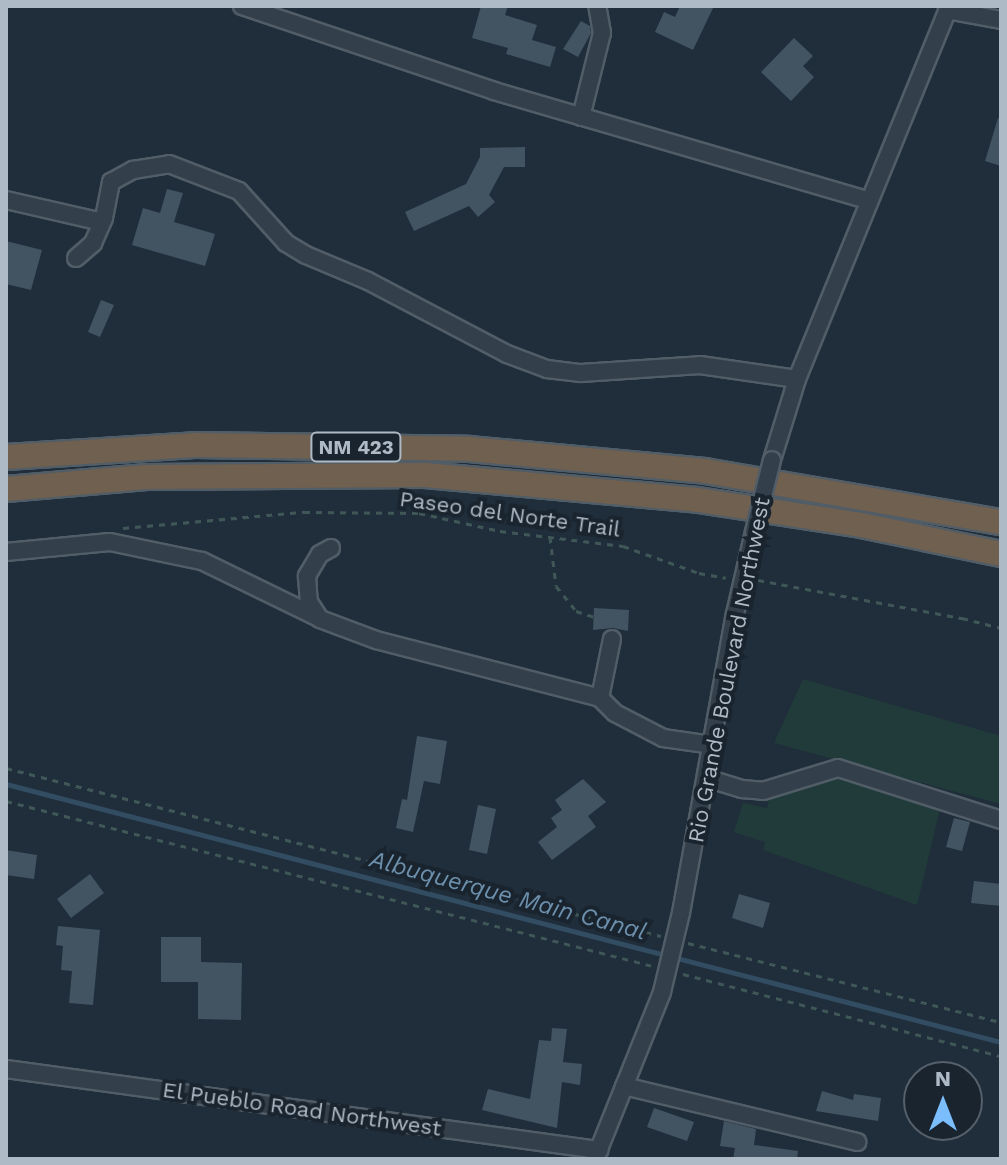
<!DOCTYPE html>
<html>
<head>
<meta charset="utf-8">
<style>
  body { margin:0 }
  #map { position:relative; width:1007px; height:1165px; overflow:hidden; background:#1f2e3a; font-family:"Work Sans",sans-serif }
  div>[style] { position:absolute }
  .green>* { inset:0; background:#213b3a }
  .stream>* { height:5px; margin:-2.5px; padding:0 2.5px; transform-origin:2.5px; border-radius:2.5px; background:#324c62 }
  .building>* { inset:0; background:#425461 }
  .path>* { height:3px; margin-top:-1.5px; transform-origin:0; background:repeating-linear-gradient(90deg,#3f5757 0 6px,transparent 0 12px) }
  .roads { filter:drop-shadow(2px 0 #515d67) drop-shadow(-2px 0 #515d67) drop-shadow(0 2px #515d67) drop-shadow(0 -2px #515d67) }
  .minor>* { height:16px; margin:-8px; padding:0 8px; transform-origin:8px; border-radius:8px; background:#333f4a }
  .highway>* { height:24px; margin:-12px; padding:0 12px; transform-origin:12px; border-radius:12px; background:#706050 }
  .bridges { filter:drop-shadow(2px 0 #515d67) drop-shadow(-2px 0 #515d67) drop-shadow(0 2px #515d67) drop-shadow(0 -2px #515d67) }
  .minor-bridge>* { height:16px; margin:-8px; padding:0 8px; transform-origin:8px; border-radius:8px; background:#333f4a }
  span { translate:-50% -50%; white-space:nowrap; text-align:center; line-height:1.15; -webkit-text-stroke:8px #19242e; paint-order:stroke }
  .shield-label span { padding:2px 6px; background:#19242e; border:2px solid; border-radius:6px; -webkit-text-stroke-width:0 }
  .shield-label { font-size:20px; color:#aebac6; font-weight:700 }
  .street-label { font-size:22px; color:#aebac6 }
  .water-label { font-size:24px; color:#6c8fac; font-style:italic }
  .frame { position:absolute; inset:0; border:8px solid #aebac6; pointer-events:none }
  .north { position:absolute; left:903px; top:1061px; width:80px; height:80px; box-sizing:border-box; background:#19242e; border:2px solid #55606b; border-radius:50%; rotate:0deg; font-size:22px; font-weight:700; line-height:32px; text-align:center; color:#aebac6 }
  .north::after { content:''; display:block; margin:auto; width:28px; height:36px; background:#7bbefe; clip-path:polygon(50% 0,100% 100%,50% 72%,0 100%) }
</style>
</head>
<body>
<div id="map">
  <div class="green">
    <div style="clip-path:polygon(803px 679px,1001px 736px,1001px 804px,774px 743px)"></div>
    <div style="clip-path:polygon(837px 776px,941px 805px,917px 905px,763px 850px,765px 842px,734px 832px,743px 803px,767px 808px,769px 800px)"></div>
  </div>
  <div class="stream">
    <div style="left:6px;top:784px;width:1028px;rotate:14.54deg"></div>
  </div>
  <div class="building">
    <div style="clip-path:polygon(481px 6px,508px 6px,505px 15px,537px 25px,532px 40px,556px 47px,550px 67px,506px 54px,508px 48px,472px 38px)"></div>
    <div style="clip-path:polygon(680px 6px,714px 6px,693px 50px,655px 32px,664px 12px,675px 17px)"></div>
    <div style="clip-path:polygon(581px 21px,590px 26px,591px 33px,578px 57px,563px 49px)"></div>
    <div style="clip-path:polygon(794px 38px,813px 56px,803px 66px,814px 77px,791px 101px,761px 72px)"></div>
    <div style="clip-path:polygon(998px 118px,1001px 119px,1001px 166px,985px 161px)"></div>
    <div style="clip-path:polygon(525px 147px,525px 167px,504px 167px,489px 195px,495px 202px,478px 217px,469px 206px,414px 231px,405px 212px,466px 184px,480px 157px,480px 148px)"></div>
    <div style="clip-path:polygon(167px 189px,183px 193px,174px 222px,215px 234px,205px 266px,132px 245px,143px 208px,160px 213px)"></div>
    <div style="clip-path:polygon(6px 241px,42px 250px,31px 290px,6px 284px)"></div>
    <div style="clip-path:polygon(101px 300px,114px 305px,100px 337px,88px 332px)"></div>
    <div style="clip-path:polygon(594px 608px,629px 610px,628px 631px,613px 628px,593px 630px)"></div>
    <div style="clip-path:polygon(417px 736px,447px 741px,440px 784px,424px 781px,413px 832px,396px 828px,402px 799px,407px 800px)"></div>
    <div style="clip-path:polygon(583px 779px,606px 802px,588px 816px,596px 827px,552px 860px,538px 842px,557px 827px,551px 818px,562px 810px,555px 800px)"></div>
    <div style="clip-path:polygon(478px 805px,496px 809px,487px 854px,469px 850px)"></div>
    <div style="clip-path:polygon(954px 818px,970px 822px,962px 851px,946px 847px)"></div>
    <div style="clip-path:polygon(6px 850px,37px 855px,34px 879px,6px 875px)"></div>
    <div style="clip-path:polygon(90px 874px,104px 893px,71px 918px,57px 899px)"></div>
    <div style="clip-path:polygon(974px 881px,1001px 884px,1001px 906px,971px 903px)"></div>
    <div style="clip-path:polygon(739px 894px,770px 903px,763px 928px,732px 918px)"></div>
    <div style="clip-path:polygon(58px 926px,100px 930px,93px 1005px,69px 1003px,72px 971px,61px 970px,63px 946px,56px 945px)"></div>
    <div style="clip-path:polygon(161px 937px,201px 937px,201px 962px,242px 963px,241px 1020px,198px 1019px,198px 982px,161px 982px)"></div>
    <div style="clip-path:polygon(552px 1028px,567px 1029px,563px 1062px,582px 1064px,580px 1085px,562px 1082px,557px 1128px,482px 1110px,488px 1089px,530px 1099px,539px 1040px,551px 1041px)"></div>
    <div style="clip-path:polygon(822px 1091px,853px 1100px,854px 1094px,881px 1098px,878px 1121px,816px 1111px)"></div>
    <div style="clip-path:polygon(654px 1108px,694px 1122px,687px 1141px,647px 1127px)"></div>
    <div style="clip-path:polygon(724px 1121px,756px 1129px,754px 1145px,798px 1151px,797px 1159px,733px 1159px,735px 1148px,720px 1146px)"></div>
  </div>
  <div class="path">
    <div style="left:123px;top:528px;width:182px;rotate:-5.1deg"></div>
    <div style="left:304px;top:512px;width:115px;rotate:0.5deg"></div>
    <div style="left:419px;top:513px;width:83px;rotate:12.5deg"></div>
    <div style="left:500px;top:531px;width:124px;rotate:7deg"></div>
    <div style="left:623px;top:546px;width:81px;rotate:19.6deg"></div>
    <div style="left:699px;top:573px;width:27px;rotate:10deg"></div>
    <div style="left:550px;top:537px;width:49px;rotate:83deg"></div>
    <div style="left:556px;top:586px;width:32px;rotate:51deg"></div>
    <div style="left:576px;top:611px;width:19px;rotate:18deg"></div>
    <div style="left:758px;top:580px;width:208px;rotate:10.6deg"></div>
    <div style="left:962px;top:618px;width:40px;rotate:14.4deg"></div>
    <div style="left:6px;top:768px;width:676px;rotate:14.39deg"></div>
    <div style="left:6px;top:801px;width:668px;rotate:14.31deg"></div>
    <div style="left:688px;top:943px;width:323px;rotate:14.2deg"></div>
    <div style="left:683px;top:974px;width:328px;rotate:14.5deg"></div>
  </div>
  <div class="roads">
    <div class="minor">
      <div style="left:242px;top:6px;width:266px;rotate:18.6deg"></div>
      <div style="left:494px;top:91px;width:389px;rotate:16.3deg"></div>
      <div style="left:947px;top:10px;width:55px;rotate:10.5deg"></div>
      <div style="left:581px;top:117px;width:87px;rotate:-76deg"></div>
      <div style="left:602px;top:33px;width:27px;rotate:-100deg"></div>
      <div style="left:6px;top:200px;width:98px;rotate:12.9deg"></div>
      <div style="left:76px;top:258px;width:23px;rotate:-41deg"></div>
      <div style="left:93px;top:243px;width:27px;rotate:-66deg"></div>
      <div style="left:104px;top:218px;width:37px;rotate:-79deg"></div>
      <div style="left:111px;top:182px;width:25px;rotate:-29deg"></div>
      <div style="left:133px;top:170px;width:36px;rotate:-9deg"></div>
      <div style="left:169px;top:164px;width:75px;rotate:21.1deg"></div>
      <div style="left:239px;top:191px;width:70px;rotate:47.9deg"></div>
      <div style="left:286px;top:243px;width:23px;rotate:31deg"></div>
      <div style="left:306px;top:255px;width:67px;rotate:22.8deg"></div>
      <div style="left:368px;top:281px;width:157px;rotate:27.7deg"></div>
      <div style="left:507px;top:354px;width:43px;rotate:20.6deg"></div>
      <div style="left:547px;top:369px;width:34px;rotate:7deg"></div>
      <div style="left:581px;top:373px;width:119px;rotate:-3.8deg"></div>
      <div style="left:700px;top:365px;width:98px;rotate:8.2deg"></div>
      <div style="left:772px;top:460px;width:85px;rotate:-72.8deg"></div>
      <div style="left:797px;top:379px;width:403px;rotate:-67.8deg"></div>
      <div style="left:331px;top:548px;width:13px;rotate:151deg"></div>
      <div style="left:320px;top:554px;width:26px;rotate:121deg"></div>
      <div style="left:307px;top:576px;width:26px;rotate:86deg"></div>
      <div style="left:309px;top:602px;width:20px;rotate:57deg"></div>
      <div style="left:320px;top:619px;width:60px;rotate:20.6deg"></div>
      <div style="left:376px;top:640px;width:231px;rotate:14.5deg"></div>
      <div style="left:600px;top:698px;width:21px;rotate:45deg"></div>
      <div style="left:615px;top:713px;width:54px;rotate:27.5deg"></div>
      <div style="left:663px;top:738px;width:49px;rotate:8.1deg"></div>
      <div style="left:6px;top:552px;width:104px;rotate:-5.5deg"></div>
      <div style="left:110px;top:542px;width:94px;rotate:11.7deg"></div>
      <div style="left:202px;top:561px;width:128px;rotate:26deg"></div>
      <div style="left:600px;top:698px;width:60px;rotate:-78.5deg"></div>
      <div style="left:706px;top:778px;width:38px;rotate:17deg"></div>
      <div style="left:742px;top:789px;width:21px;rotate:5deg"></div>
      <div style="left:763px;top:791px;width:78px;rotate:-17deg"></div>
      <div style="left:838px;top:768px;width:171px;rotate:17.7deg"></div>
      <div style="left:6px;top:1069px;width:599px;rotate:7.78deg"></div>
      <div style="left:624px;top:1086px;width:240px;rotate:13.5deg"></div>
      <div style="left:595px;top:1159px;width:180px;rotate:-68.1deg"></div>
      <div style="left:662px;top:992px;width:81px;rotate:-76.5deg"></div>
      <div style="left:681px;top:913px;width:304px;rotate:-79.8deg"></div>
      <div style="left:735px;top:614px;width:84px;rotate:-77deg"></div>
    </div>
    <div class="highway">
      <div style="left:6px;top:457px;width:189px;rotate:-3.6deg"></div>
      <div style="left:195px;top:445px;width:274px;rotate:0.8deg"></div>
      <div style="left:469px;top:449px;width:237px;rotate:5.3deg"></div>
      <div style="left:705px;top:471px;width:300px;rotate:9.8deg"></div>
      <div style="left:6px;top:489px;width:141px;rotate:-4.9deg"></div>
      <div style="left:146px;top:477px;width:279px;rotate:-0.4deg"></div>
      <div style="left:425px;top:475px;width:274px;rotate:5.2deg"></div>
      <div style="left:698px;top:500px;width:165px;rotate:8.7deg"></div>
      <div style="left:861px;top:525px;width:143px;rotate:11.7deg"></div>
    </div>
  </div>
  <div class="bridges">
    <div class="minor-bridge">
      <div style="left:754px;top:532px;width:74px;rotate:-76deg"></div>
    </div>
  </div>
  <div class="shield-label">
    <span style="left:356px;top:447px">NM 423</span>
  </div>
  <div class="street-label">
    <span style="left:510px;top:514px;rotate:8deg">Paseo del Norte Trail</span>
    <span style="left:729px;top:670px;rotate:-79deg">Rio Grande Boulevard Northwest</span>
    <span style="left:302px;top:1109px;rotate:8deg">El Pueblo Road Northwest</span>
  </div>
  <div class="water-label">
    <span style="left:508px;top:896px;rotate:15deg">Albuquerque Main Canal</span>
  </div>
  <div class="frame"></div>
  <div class="north">N</div>
</div>
</body>
</html>
